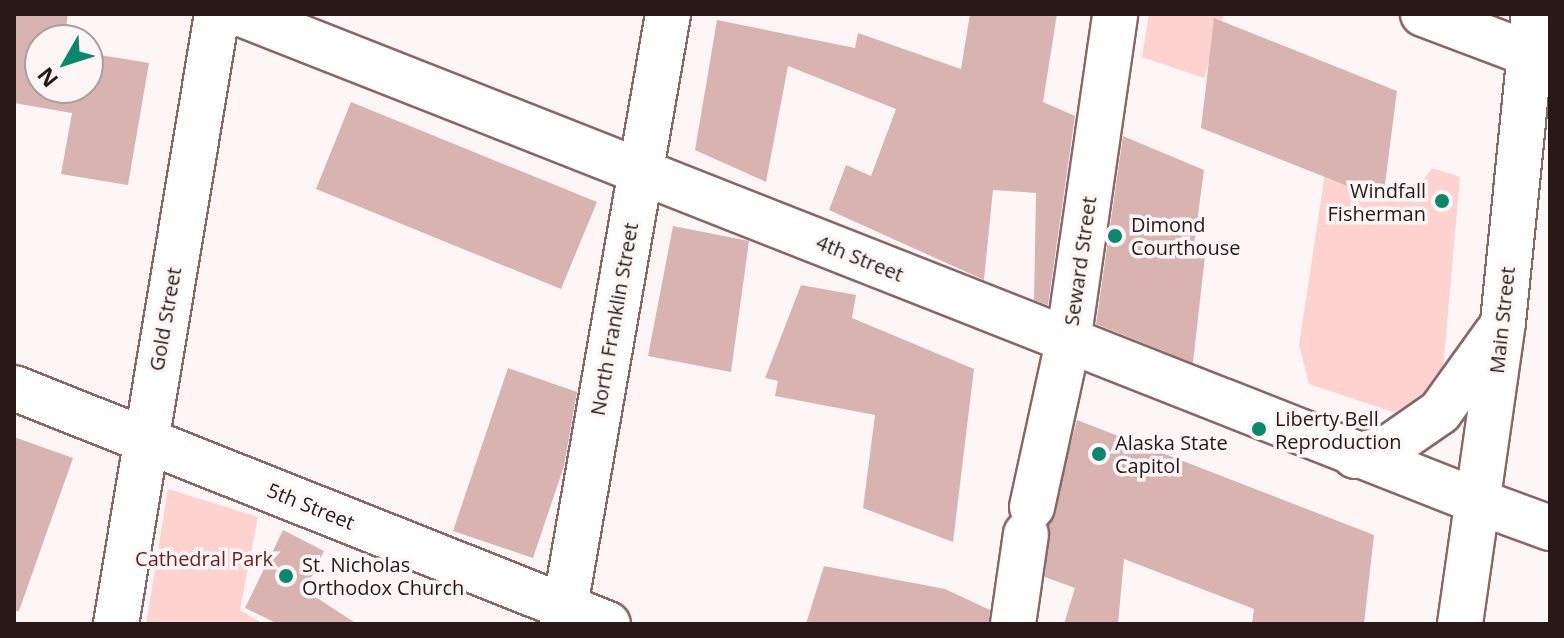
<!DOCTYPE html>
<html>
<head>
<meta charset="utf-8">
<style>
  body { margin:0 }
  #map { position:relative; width:1564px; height:638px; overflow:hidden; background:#fef6f6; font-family:"Open Sans",sans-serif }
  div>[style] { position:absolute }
  .green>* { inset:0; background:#fdd2cf }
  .building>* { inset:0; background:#d8b3b0 }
  .roads { filter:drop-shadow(2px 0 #896765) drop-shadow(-2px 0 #896765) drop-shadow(0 2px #896765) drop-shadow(0 -2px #896765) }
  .street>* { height:44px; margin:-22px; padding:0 22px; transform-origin:22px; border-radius:22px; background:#fff }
  .secondary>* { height:44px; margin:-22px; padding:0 22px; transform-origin:22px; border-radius:22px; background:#fff }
  .dots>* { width:22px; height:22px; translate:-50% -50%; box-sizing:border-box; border:4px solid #fef6f6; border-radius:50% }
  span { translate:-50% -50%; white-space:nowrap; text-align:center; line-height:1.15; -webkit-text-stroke:7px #fef6f6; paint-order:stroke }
  .poi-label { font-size:20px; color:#271918 }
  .right { translate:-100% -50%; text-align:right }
  .left { translate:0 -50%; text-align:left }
  .street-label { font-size:20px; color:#271918 }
  .park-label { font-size:20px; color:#6c1d21 }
  .frame { position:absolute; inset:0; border:16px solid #271918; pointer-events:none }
  .north { position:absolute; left:24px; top:24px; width:80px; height:80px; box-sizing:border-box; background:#fef6f6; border:2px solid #a89e9d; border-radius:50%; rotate:231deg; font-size:22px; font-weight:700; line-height:32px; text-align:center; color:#271918 }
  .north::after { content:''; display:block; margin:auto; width:28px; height:36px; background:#0a886b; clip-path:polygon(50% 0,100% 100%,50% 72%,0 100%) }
</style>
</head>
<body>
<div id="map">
  <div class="green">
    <div style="clip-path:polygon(1149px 14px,1224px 14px,1204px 78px,1142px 57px)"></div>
    <div style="clip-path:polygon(1326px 167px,1409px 200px,1432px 168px,1460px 177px,1442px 381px,1422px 402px,1393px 412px,1309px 384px,1299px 345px)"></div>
    <div style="clip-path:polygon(168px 489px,258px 517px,240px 610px,263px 624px,146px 624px)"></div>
  </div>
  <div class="building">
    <div style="clip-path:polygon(14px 14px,68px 14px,64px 40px,40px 40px,40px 88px,88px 88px,88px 53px,149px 63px,128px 185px,61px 174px,72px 113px,14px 103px)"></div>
    <div style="clip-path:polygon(970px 14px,1057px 14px,1043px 102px,1075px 116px,1048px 305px,1034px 300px,1036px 193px,993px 190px,984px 280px,829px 210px,846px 165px,871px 176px,896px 109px,788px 66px,766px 182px,695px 150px,717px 20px,855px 48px,858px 33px,961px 69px)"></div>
    <div style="clip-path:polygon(1214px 18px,1397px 91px,1383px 200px,1201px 128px)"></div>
    <div style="clip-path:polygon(351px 102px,597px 202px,561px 289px,316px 189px)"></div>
    <div style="clip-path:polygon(1123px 136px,1204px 170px,1194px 245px,1206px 247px,1193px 363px,1096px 324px)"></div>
    <div style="clip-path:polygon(673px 226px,749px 241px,731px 372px,648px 356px)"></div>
    <div style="clip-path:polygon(801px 285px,856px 295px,852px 318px,974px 369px,953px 542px,863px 508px,875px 415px,775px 396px,778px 381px,765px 378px)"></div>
    <div style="clip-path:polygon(508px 368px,577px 392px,564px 466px,533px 558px,453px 531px)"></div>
    <div style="clip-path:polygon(1077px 420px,1374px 535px,1364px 624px,1252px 624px,1254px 609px,1124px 559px,1118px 624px,1064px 624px,1075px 588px,1045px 577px,1049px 525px)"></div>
    <div style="clip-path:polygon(14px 437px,73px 458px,19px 611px,14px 611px)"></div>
    <div style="clip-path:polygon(283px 530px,324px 551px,305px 590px,357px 624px,278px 624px,245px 608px)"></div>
    <div style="clip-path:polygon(824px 566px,945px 589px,990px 610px,989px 624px,806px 624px)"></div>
  </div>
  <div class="roads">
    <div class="street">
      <div style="left:241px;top:14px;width:1331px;rotate:21.51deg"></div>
      <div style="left:14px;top:388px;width:639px;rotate:21.67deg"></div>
      <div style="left:1032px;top:507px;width:169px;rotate:-77.7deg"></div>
      <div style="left:1068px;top:342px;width:331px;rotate:-81.8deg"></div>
      <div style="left:116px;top:624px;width:618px;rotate:-80.6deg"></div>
      <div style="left:562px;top:624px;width:619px;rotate:-80.14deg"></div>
      <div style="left:1013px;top:624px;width:91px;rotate:-81.8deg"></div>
    </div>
    <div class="secondary">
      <div style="left:1423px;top:14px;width:111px;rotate:20.6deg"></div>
      <div style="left:1355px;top:456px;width:34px;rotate:-14deg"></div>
      <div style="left:1388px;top:448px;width:63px;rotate:-34.7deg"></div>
      <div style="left:1440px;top:412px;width:96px;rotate:-54.3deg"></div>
      <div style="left:1479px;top:502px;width:76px;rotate:20.1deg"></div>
      <div style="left:1460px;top:624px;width:305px;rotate:-81.9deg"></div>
      <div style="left:1503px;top:322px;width:310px;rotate:-84.3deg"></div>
    </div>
  </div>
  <div class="dots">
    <div style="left:1442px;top:201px;background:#0a886b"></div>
    <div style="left:1115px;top:236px;background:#0a886b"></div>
    <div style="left:1259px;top:429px;background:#0a886b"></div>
    <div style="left:1099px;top:454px;background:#0a886b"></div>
    <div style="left:286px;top:576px;background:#0a886b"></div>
  </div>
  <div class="poi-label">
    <span class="right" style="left:1426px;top:202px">Windfall<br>Fisherman</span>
    <span class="left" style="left:1131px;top:236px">Dimond<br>Courthouse</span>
    <span class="left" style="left:1275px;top:430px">Liberty Bell<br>Reproduction</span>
    <span class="left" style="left:1115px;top:454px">Alaska State<br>Capitol</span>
    <span class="left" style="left:302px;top:576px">St. Nicholas<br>Orthodox Church</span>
  </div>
  <div class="street-label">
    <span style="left:860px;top:258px;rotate:22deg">4th Street</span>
    <span style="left:1080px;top:261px;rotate:-82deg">Seward Street</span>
    <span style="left:165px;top:319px;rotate:-80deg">Gold Street</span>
    <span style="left:614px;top:319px;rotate:-80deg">North Franklin Street</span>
    <span style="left:1502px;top:320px;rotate:-84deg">Main Street</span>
    <span style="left:311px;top:506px;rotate:22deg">5th Street</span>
  </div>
  <div class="park-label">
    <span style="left:204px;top:558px">Cathedral Park</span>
  </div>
  <div class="frame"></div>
  <div class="north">N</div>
</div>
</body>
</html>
